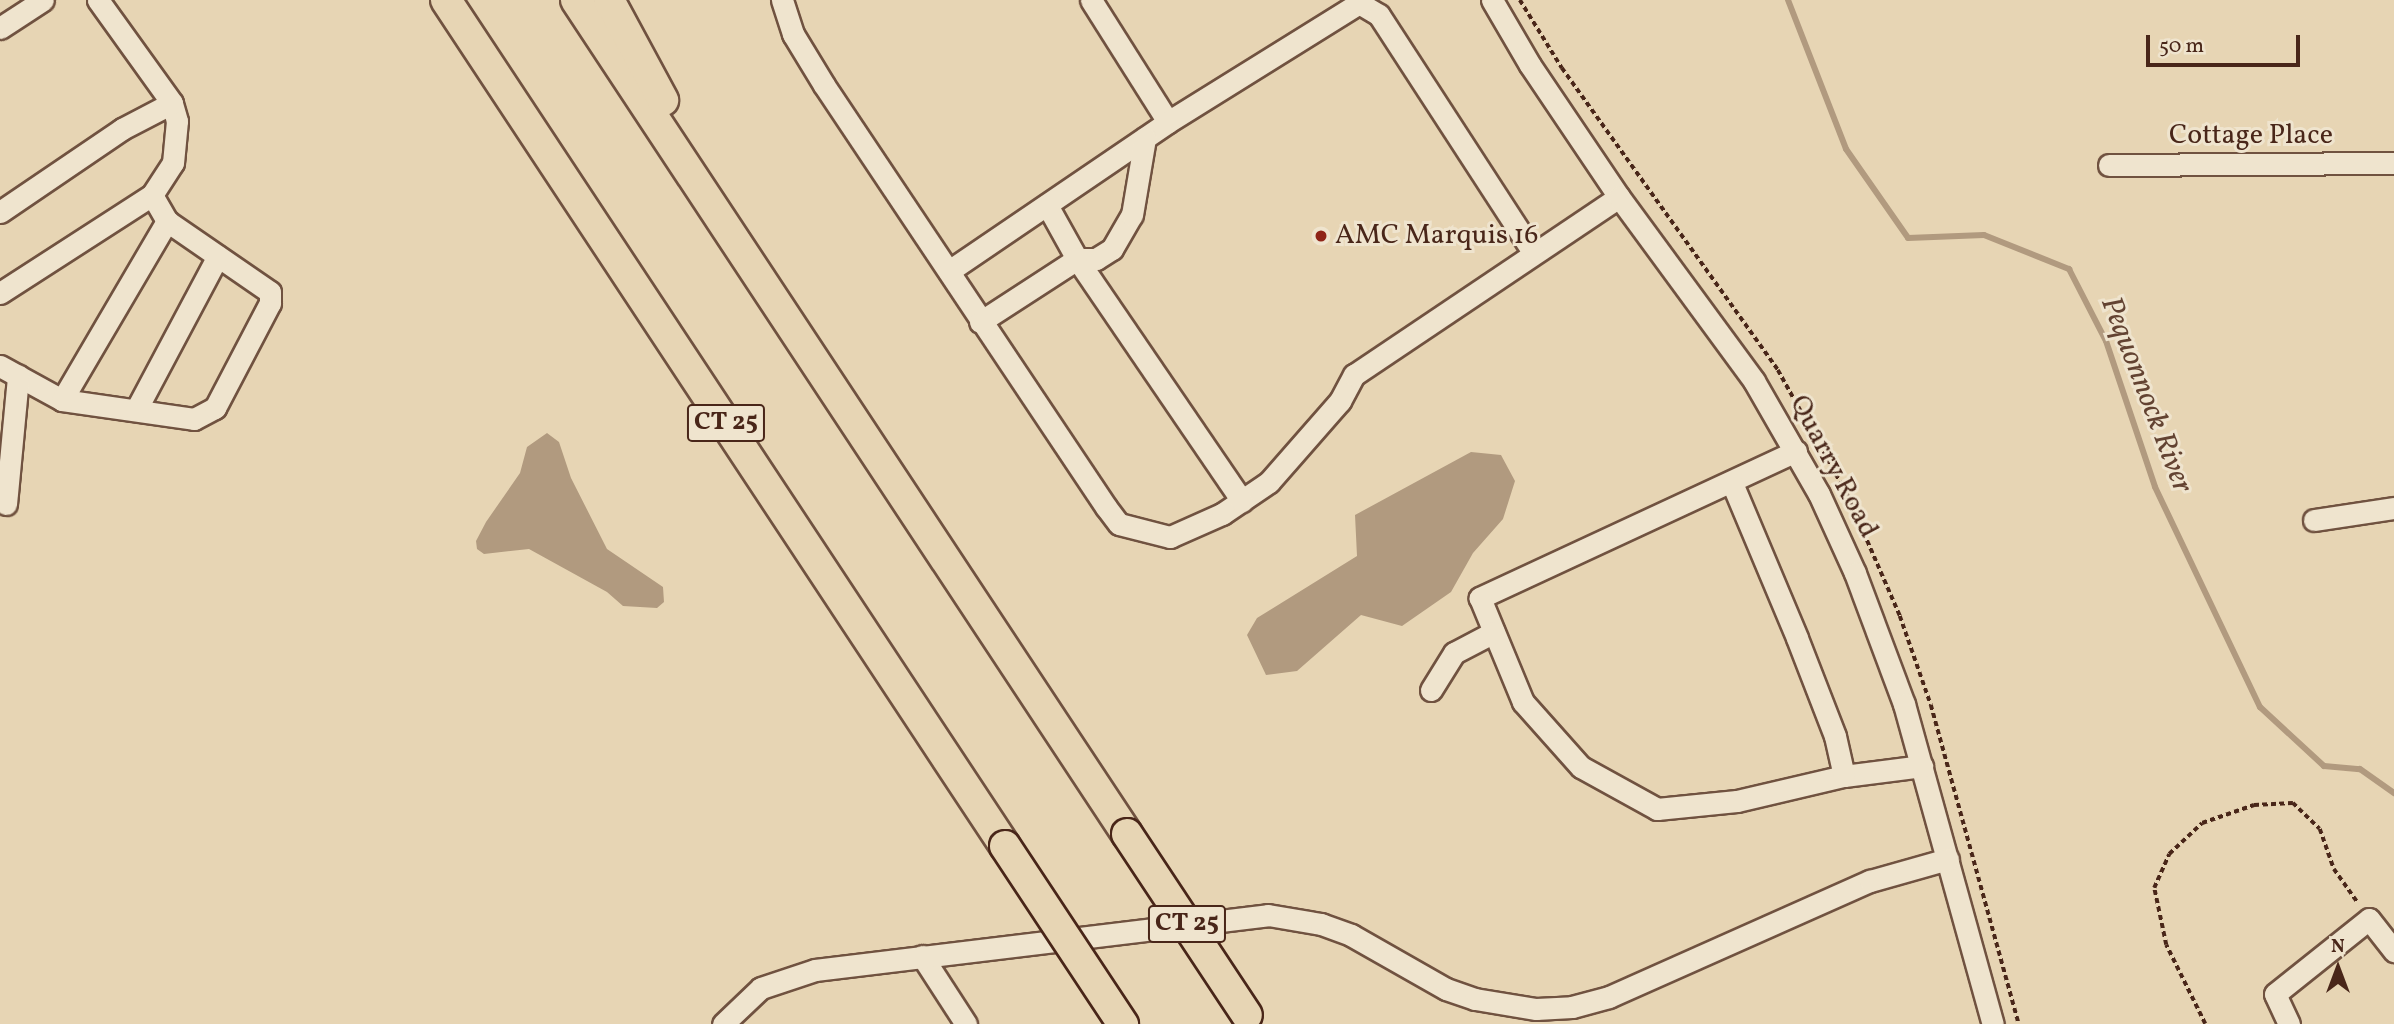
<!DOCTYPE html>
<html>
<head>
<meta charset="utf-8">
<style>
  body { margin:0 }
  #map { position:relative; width:2394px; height:1024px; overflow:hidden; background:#e7d5b4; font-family:Vollkorn,serif }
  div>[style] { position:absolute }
  .water>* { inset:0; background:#b19a7f }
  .stream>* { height:6px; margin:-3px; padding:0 3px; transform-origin:3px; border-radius:3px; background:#b19a7f }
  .path>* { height:3.5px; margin-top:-1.75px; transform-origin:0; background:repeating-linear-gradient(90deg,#492619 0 5px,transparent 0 8.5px) }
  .roads { filter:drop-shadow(2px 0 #705240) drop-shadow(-2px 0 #705240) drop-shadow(0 2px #705240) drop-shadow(0 -2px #705240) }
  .minor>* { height:21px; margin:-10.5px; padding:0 10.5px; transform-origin:10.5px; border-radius:10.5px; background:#efe4ce }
  .highway>* { height:30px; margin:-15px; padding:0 15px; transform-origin:15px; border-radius:15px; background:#e7d5b4 }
  .bridges { filter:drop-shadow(2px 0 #492619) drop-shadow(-2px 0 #492619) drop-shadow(0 2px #492619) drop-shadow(0 -2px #492619) }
  .highway-bridge>* { height:30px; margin:-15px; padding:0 15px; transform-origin:15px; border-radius:15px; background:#e7d5b4 }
  .dots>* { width:19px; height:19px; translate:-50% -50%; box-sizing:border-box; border:4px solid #efe4ce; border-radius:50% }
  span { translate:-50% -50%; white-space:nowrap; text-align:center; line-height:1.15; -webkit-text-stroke:6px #efe4ce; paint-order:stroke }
  .shield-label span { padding:2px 5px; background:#efe4ce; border:2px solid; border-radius:5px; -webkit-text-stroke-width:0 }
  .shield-label { font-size:26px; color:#492619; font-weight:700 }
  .street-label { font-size:28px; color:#492619 }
  .poi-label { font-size:28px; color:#492619 }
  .left { translate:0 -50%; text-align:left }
  .water-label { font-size:30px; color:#634332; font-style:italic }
  .north { position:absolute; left:2303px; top:933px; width:70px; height:70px; -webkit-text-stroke:5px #efe4ce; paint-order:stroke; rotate:0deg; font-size:19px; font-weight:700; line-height:28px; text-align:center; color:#492619 }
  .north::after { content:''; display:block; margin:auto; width:24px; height:32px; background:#492619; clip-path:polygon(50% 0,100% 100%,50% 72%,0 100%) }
  .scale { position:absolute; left:2146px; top:35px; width:154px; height:32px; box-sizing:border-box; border:4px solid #492619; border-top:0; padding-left:9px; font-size:21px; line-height:24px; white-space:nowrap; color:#492619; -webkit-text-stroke:5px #efe4ce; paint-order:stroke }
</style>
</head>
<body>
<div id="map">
  <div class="water">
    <div style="clip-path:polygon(547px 433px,559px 442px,571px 478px,607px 549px,663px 587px,664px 602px,657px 608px,623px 606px,607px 592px,529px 549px,484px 554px,477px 549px,476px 541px,486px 522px,520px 473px,527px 447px)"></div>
    <div style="clip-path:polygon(1471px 452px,1501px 455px,1515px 481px,1503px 519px,1473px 553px,1451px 592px,1402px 626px,1361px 615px,1297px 671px,1266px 675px,1247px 635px,1257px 618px,1357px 556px,1355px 515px)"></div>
  </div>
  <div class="stream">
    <div style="left:1788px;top:0;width:160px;rotate:68.7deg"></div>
    <div style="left:1846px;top:149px;width:108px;rotate:55.1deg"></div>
    <div style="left:1908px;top:238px;width:76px;rotate:-2.3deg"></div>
    <div style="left:1984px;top:235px;width:92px;rotate:21.8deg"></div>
    <div style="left:2069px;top:269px;width:81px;rotate:62.8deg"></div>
    <div style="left:2106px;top:341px;width:154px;rotate:71.4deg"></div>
    <div style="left:2155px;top:487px;width:244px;rotate:64.5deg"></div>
    <div style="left:2260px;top:707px;width:87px;rotate:42.7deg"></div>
    <div style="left:2324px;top:766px;width:36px;rotate:5deg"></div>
    <div style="left:2360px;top:769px;width:42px;rotate:35.2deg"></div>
  </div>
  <div class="path">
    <div style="left:1520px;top:0;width:80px;rotate:58.3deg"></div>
    <div style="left:1562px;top:68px;width:371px;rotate:54.4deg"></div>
    <div style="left:1778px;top:370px;width:142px;rotate:60.9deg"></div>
    <div style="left:1847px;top:494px;width:133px;rotate:66.5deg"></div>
    <div style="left:1900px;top:616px;width:94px;rotate:70.8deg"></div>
    <div style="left:1931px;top:705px;width:331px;rotate:74.6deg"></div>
    <div style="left:2205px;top:1024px;width:88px;rotate:-116.3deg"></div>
    <div style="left:2166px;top:945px;width:58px;rotate:-101.9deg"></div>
    <div style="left:2154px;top:888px;width:37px;rotate:-66deg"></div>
    <div style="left:2169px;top:854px;width:45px;rotate:-43.2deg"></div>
    <div style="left:2202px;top:823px;width:55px;rotate:-19.1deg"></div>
    <div style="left:2254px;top:805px;width:39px;rotate:-3deg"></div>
    <div style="left:2293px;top:803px;width:37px;rotate:44deg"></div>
    <div style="left:2320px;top:829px;width:42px;rotate:70.7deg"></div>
    <div style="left:2334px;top:869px;width:42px;rotate:54.8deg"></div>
  </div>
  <div class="roads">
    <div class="minor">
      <div style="left:782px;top:0;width:36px;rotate:72deg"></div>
      <div style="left:793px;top:34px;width:60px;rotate:58.7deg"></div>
      <div style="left:824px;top:85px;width:508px;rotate:56.25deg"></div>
      <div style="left:1106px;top:507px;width:21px;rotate:53deg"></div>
      <div style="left:1119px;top:524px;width:53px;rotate:14.3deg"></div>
      <div style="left:1170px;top:537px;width:57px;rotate:-23.9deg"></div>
      <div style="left:1222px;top:514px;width:57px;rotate:-34.2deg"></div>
      <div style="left:1269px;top:482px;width:108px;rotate:-48.8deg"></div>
      <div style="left:1340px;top:401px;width:30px;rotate:-62deg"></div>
      <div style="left:1354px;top:375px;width:319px;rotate:-33.9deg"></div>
      <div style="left:1091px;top:0;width:144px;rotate:57.7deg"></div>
      <div style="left:1492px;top:0;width:75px;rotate:59.7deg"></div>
      <div style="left:1530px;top:65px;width:159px;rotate:56deg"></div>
      <div style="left:1619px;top:197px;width:228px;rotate:53.7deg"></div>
      <div style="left:1754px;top:381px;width:130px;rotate:60.1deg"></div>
      <div style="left:1819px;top:494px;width:87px;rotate:65.5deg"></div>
      <div style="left:1855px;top:573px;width:140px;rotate:69.5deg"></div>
      <div style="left:1904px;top:704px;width:332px;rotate:74.5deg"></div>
      <div style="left:0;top:28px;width:51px;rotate:-33.1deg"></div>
      <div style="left:2109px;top:165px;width:285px;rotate:-0.4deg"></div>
      <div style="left:1047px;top:205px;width:62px;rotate:60.9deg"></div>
      <div style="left:1077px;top:259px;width:293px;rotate:55.7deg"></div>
      <div style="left:0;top:212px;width:148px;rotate:-34.2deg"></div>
      <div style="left:122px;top:129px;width:56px;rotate:-27.5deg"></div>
      <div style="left:949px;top:271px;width:265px;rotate:-34.2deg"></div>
      <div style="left:1168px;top:122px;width:225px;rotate:-31.9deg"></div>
      <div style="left:1359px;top:3px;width:23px;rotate:31deg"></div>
      <div style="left:1379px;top:15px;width:283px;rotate:57deg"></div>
      <div style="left:0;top:293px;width:181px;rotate:-32.8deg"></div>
      <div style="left:152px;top:195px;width:38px;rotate:-57deg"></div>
      <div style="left:173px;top:163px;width:42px;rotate:-84.6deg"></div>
      <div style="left:177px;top:121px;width:19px;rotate:-106deg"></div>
      <div style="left:172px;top:103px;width:127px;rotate:-125.7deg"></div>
      <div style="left:980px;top:322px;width:116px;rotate:-33deg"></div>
      <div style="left:1077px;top:259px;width:19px"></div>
      <div style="left:1096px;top:259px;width:19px;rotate:-32deg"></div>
      <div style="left:1112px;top:249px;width:39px;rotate:-60deg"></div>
      <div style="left:1132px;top:215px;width:78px;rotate:-80.4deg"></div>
      <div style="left:0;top:366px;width:71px;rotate:28.7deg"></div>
      <div style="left:62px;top:400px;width:133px;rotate:8.2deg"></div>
      <div style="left:194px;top:419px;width:24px;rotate:-28deg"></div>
      <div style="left:215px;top:408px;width:119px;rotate:-62.4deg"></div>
      <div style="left:270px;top:303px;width:11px;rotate:-90deg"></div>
      <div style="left:270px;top:292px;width:125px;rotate:-145.4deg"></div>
      <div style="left:167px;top:221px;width:30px;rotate:-120deg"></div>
      <div style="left:62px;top:400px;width:208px;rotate:-59.6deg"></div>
      <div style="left:136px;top:410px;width:174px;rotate:-62deg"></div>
      <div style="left:1796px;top:451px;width:349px;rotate:155.1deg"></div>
      <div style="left:1480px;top:598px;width:113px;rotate:67.5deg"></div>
      <div style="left:1523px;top:702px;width:87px;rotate:48.3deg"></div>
      <div style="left:1581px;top:767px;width:87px;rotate:28.9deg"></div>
      <div style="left:1657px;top:809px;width:80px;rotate:-5.7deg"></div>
      <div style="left:1737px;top:801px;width:110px;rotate:-13.2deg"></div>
      <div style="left:1844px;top:776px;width:79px;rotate:-7.3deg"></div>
      <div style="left:1732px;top:483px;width:168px;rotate:67.2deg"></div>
      <div style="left:1797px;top:638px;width:105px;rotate:68.8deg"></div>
      <div style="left:1835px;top:736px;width:41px;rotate:77.3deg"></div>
      <div style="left:6px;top:504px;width:129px;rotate:-84.6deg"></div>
      <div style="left:2314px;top:520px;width:81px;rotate:-8.5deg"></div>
      <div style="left:1431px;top:690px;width:44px;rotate:-58.1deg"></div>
      <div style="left:1454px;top:653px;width:45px;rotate:-27.7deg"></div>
      <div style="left:922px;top:956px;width:81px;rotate:57.1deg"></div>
      <div style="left:723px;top:1024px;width:52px;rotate:-43.5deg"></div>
      <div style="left:761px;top:988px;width:57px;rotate:-18.4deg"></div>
      <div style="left:815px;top:970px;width:456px;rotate:-6.9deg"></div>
      <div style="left:1268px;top:915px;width:54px;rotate:9.6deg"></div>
      <div style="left:1321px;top:924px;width:32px;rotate:20deg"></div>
      <div style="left:1351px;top:935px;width:109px;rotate:29.6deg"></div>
      <div style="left:1446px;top:989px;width:31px;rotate:19deg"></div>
      <div style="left:1475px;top:999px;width:62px;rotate:9.3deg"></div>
      <div style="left:1536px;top:1009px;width:36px;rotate:-3deg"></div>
      <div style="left:1572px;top:1007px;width:38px;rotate:-15deg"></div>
      <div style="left:1609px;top:997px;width:286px;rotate:-24deg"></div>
      <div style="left:1870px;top:881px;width:81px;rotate:-15.8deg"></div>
      <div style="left:2289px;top:1024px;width:33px;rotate:-115deg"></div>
      <div style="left:2275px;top:994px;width:120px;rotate:-38.6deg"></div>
      <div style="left:2369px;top:919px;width:41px;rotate:52deg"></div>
    </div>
    <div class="highway">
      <div style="left:446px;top:0;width:1014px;rotate:56.55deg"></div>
      <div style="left:576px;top:0;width:1000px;rotate:56.55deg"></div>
      <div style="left:609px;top:0;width:114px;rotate:61.6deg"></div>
    </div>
  </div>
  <div class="bridges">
    <div class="highway-bridge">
      <div style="left:1127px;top:834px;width:217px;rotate:56.5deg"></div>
      <div style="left:1005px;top:846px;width:214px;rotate:56.5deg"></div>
    </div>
  </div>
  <div class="dots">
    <div style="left:1321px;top:236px;background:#8f2418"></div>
  </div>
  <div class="shield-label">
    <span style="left:726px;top:423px">CT 25</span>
    <span style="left:1187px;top:924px">CT 25</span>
  </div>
  <div class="street-label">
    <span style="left:2251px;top:136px">Cottage Place</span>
    <span style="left:1833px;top:467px;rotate:62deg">Quarry Road</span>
  </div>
  <div class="poi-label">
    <span class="left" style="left:1335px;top:236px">AMC Marquis 16</span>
  </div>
  <div class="water-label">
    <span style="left:2146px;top:395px;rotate:69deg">Pequonnock River</span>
  </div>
  <div class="north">N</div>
  <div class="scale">50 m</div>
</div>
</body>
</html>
